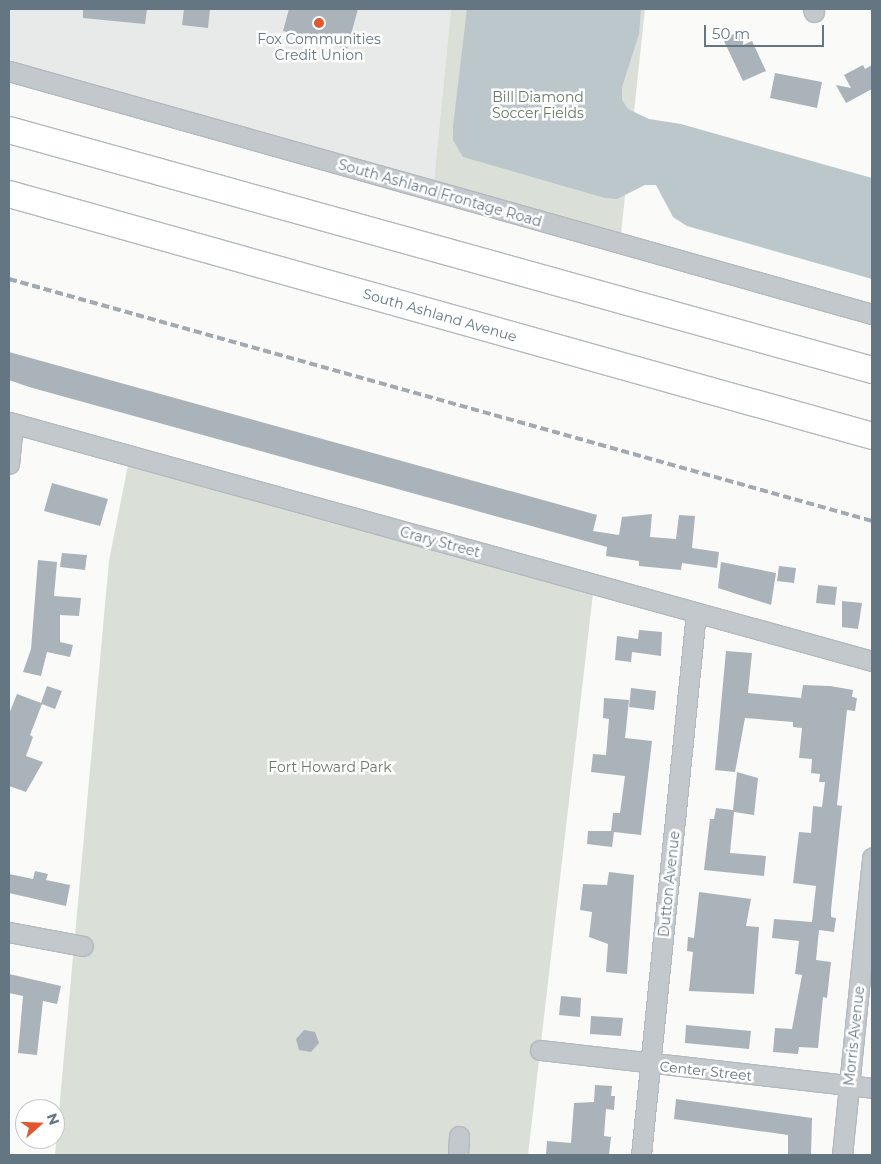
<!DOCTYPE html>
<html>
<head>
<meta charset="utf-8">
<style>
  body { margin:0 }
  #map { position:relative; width:881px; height:1164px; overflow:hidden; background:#fafaf8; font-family:Montserrat,sans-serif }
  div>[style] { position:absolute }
  .built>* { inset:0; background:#e8e9e9 }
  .green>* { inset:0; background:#dadfd7 }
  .water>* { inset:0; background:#bbc7cb }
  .building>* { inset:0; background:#aab3b9 }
  .roads { filter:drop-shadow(1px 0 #b3babf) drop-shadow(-1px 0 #b3babf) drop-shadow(0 1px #b3babf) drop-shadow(0 -1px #b3babf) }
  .minor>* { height:19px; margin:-9.5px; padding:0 9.5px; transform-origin:9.5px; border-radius:9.5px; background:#c3c8cc }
  .secondary>* { height:26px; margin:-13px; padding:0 13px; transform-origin:13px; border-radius:13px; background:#fff }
  .rail>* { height:4px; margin-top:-2px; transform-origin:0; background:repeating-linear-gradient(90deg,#a2aab0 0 8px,transparent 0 12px) }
  .dots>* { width:14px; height:14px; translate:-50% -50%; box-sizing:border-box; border:2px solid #fff; border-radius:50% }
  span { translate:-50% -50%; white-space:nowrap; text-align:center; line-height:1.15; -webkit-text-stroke:5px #fff; paint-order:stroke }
  .poi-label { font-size:14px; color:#657683 }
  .park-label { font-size:14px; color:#687a64 }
  .street-label { font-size:14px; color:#657683 }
  .frame { position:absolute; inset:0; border:10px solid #657683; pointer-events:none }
  .north { position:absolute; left:15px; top:1099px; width:50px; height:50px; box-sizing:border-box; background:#fff; border:1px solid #c1c8cd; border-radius:50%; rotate:70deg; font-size:14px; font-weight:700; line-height:20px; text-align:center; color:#657683 }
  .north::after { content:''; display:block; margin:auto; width:18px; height:22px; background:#e4572e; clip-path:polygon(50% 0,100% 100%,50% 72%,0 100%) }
  .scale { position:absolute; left:704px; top:25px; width:120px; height:22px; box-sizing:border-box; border:2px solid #657683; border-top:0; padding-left:6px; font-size:15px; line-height:18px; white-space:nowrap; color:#657683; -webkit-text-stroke:4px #fff; paint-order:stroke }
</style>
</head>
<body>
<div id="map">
  <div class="built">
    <div style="clip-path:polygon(9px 9px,451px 9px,433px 191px,9px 71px)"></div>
  </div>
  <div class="green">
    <div style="clip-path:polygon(451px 9px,645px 9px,620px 243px,433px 191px)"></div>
    <div style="clip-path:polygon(130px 455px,594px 585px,528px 1155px,55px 1155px,109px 561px)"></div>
  </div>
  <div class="water">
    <div style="clip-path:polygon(467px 9px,641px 9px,639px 34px,622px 87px,622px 100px,628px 109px,649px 119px,681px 124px,872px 178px,872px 279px,687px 226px,673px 217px,656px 185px,645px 185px,617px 199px,605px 198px,463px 157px,453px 140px,453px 126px)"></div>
  </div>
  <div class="building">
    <div style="clip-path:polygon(83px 9px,147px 9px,145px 24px,83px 18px)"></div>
    <div style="clip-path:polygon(184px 9px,210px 9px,208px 28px,182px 25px)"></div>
    <div style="clip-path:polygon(289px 9px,358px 9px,347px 49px,283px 31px)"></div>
    <div style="clip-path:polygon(744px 29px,743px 45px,752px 41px,766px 71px,743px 81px,723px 39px)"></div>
    <div style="clip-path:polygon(863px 65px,865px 69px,872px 65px,872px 89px,846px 103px,836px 85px,851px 88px,844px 75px)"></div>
    <div style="clip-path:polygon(775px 73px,822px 82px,817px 108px,770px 98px)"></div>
    <div style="clip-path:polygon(9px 352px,597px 515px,593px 531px,619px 535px,622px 517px,652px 514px,650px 537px,676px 539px,679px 515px,695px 516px,692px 548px,719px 552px,717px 568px,682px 563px,681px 570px,639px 566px,639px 561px,606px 556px,607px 547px,29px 387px,9px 380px)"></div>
    <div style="clip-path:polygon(52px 483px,108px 499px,100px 526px,44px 511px)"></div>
    <div style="clip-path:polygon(62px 553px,87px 555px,85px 570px,60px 567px)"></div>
    <div style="clip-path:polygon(38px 560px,57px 562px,54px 596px,81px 598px,79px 616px,60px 615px,60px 642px,73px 645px,70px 657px,47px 652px,41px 676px,23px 672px,31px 649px)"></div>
    <div style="clip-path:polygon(721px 562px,776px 573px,771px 605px,718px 588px)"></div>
    <div style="clip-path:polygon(779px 566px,796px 568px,794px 583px,777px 581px)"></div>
    <div style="clip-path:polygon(818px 585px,837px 587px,835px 605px,816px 603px)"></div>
    <div style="clip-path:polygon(842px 601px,862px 603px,858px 629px,842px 627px)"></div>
    <div style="clip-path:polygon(639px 630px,662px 632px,661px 656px,632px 652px,631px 662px,615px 660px,617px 636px,638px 639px)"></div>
    <div style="clip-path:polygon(726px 651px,752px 653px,748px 693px,801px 698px,803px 685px,830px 686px,853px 690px,852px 697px,857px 698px,855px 711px,847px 710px,837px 805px,842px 806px,831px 910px,831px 917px,836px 918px,834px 932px,819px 930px,816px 960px,831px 962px,827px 998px,823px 997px,818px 1048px,799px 1047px,798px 1054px,773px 1052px,775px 1028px,792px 1029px,802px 975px,795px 974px,799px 941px,772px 938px,774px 919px,812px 922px,816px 886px,793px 883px,799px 832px,811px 833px,813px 806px,822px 807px,825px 782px,819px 782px,820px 774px,811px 773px,812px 759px,799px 758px,802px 728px,793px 727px,793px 722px,745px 718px,735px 772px,715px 770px)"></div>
    <div style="clip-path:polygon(47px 686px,62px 691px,55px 709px,42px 704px,30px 735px,33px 737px,26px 756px,43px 762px,26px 792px,9px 786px,9px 714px,17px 694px,41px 703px)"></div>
    <div style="clip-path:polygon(631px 688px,656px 691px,654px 710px,629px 707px)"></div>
    <div style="clip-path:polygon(604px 698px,629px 700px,625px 738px,652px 741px,641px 835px,614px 832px,612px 847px,587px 844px,588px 831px,611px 831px,613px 813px,620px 813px,625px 776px,591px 772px,593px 754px,606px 755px,609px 719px,603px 718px)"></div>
    <div style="clip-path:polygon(737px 772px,758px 778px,754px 815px,734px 812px,730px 853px,766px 856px,764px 876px,704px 870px,710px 819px,714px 819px,716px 808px,733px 810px)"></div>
    <div style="clip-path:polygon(35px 871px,48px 874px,46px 880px,70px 885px,66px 906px,9px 893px,9px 874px,33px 879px)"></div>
    <div style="clip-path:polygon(609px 872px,634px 875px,627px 974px,606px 972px,608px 944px,589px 937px,592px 912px,580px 910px,583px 884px,607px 885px)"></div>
    <div style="clip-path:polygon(699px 892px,751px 899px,746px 926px,759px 927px,754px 994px,689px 991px,693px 952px,687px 951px,688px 937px,694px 938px)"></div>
    <div style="clip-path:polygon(9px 974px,61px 986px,57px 1004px,43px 1001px,37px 1055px,18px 1053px,23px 996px,9px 993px)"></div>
    <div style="clip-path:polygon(561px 996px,581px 998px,580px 1017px,559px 1015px)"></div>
    <div style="clip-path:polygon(591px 1016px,623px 1018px,621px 1036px,590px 1034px)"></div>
    <div style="clip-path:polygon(686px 1025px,751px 1031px,749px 1049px,685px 1043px)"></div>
    <div style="clip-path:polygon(304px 1030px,315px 1032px,319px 1043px,311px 1052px,299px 1050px,296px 1039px)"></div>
    <div style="clip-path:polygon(595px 1085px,612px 1086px,611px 1096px,615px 1096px,614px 1110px,606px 1109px,604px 1136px,611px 1137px,609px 1155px,546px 1155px,547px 1141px,571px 1143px,574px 1103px,594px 1102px)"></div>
    <div style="clip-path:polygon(676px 1099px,812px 1118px,811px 1155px,788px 1155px,788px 1135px,674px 1119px)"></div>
  </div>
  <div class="roads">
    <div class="minor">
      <div style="left:813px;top:9px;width:3px;rotate:72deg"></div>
      <div style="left:9px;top:71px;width:897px;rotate:15.73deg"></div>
      <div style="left:9px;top:422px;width:895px;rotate:15.48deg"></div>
      <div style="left:9px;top:464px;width:41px;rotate:-84.4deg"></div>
      <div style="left:9px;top:932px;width:75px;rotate:10.7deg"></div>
      <div style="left:540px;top:1050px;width:334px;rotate:6.5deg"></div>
      <div style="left:458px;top:1155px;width:19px;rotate:-87deg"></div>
      <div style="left:641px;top:1155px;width:545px;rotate:-84.21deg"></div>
      <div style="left:842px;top:1155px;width:299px;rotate:-84.2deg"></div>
    </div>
    <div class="secondary">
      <div style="left:9px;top:130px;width:896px;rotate:15.54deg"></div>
      <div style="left:9px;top:194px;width:896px;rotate:15.66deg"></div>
    </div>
  </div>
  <div class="rail">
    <div style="left:9px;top:279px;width:896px;rotate:15.66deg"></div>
  </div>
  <div class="dots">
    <div style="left:319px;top:23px;background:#e4572e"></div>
  </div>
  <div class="poi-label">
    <span style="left:319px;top:47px">Fox Communities<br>Credit Union</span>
  </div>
  <div class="park-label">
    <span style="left:538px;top:105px">Bill Diamond<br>Soccer Fields</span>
    <span style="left:330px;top:767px">Fort Howard Park</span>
  </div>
  <div class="street-label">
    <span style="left:440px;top:193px;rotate:16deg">South Ashland Frontage Road</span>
    <span style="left:440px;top:315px;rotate:16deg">South Ashland Avenue</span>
    <span style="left:440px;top:542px;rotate:15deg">Crary Street</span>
    <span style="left:669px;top:884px;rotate:-84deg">Dutton Avenue</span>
    <span style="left:854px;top:1036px;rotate:-84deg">Morris Avenue</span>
    <span style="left:706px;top:1071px;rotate:6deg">Center Street</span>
  </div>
  <div class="frame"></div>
  <div class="north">N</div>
  <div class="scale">50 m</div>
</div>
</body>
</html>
